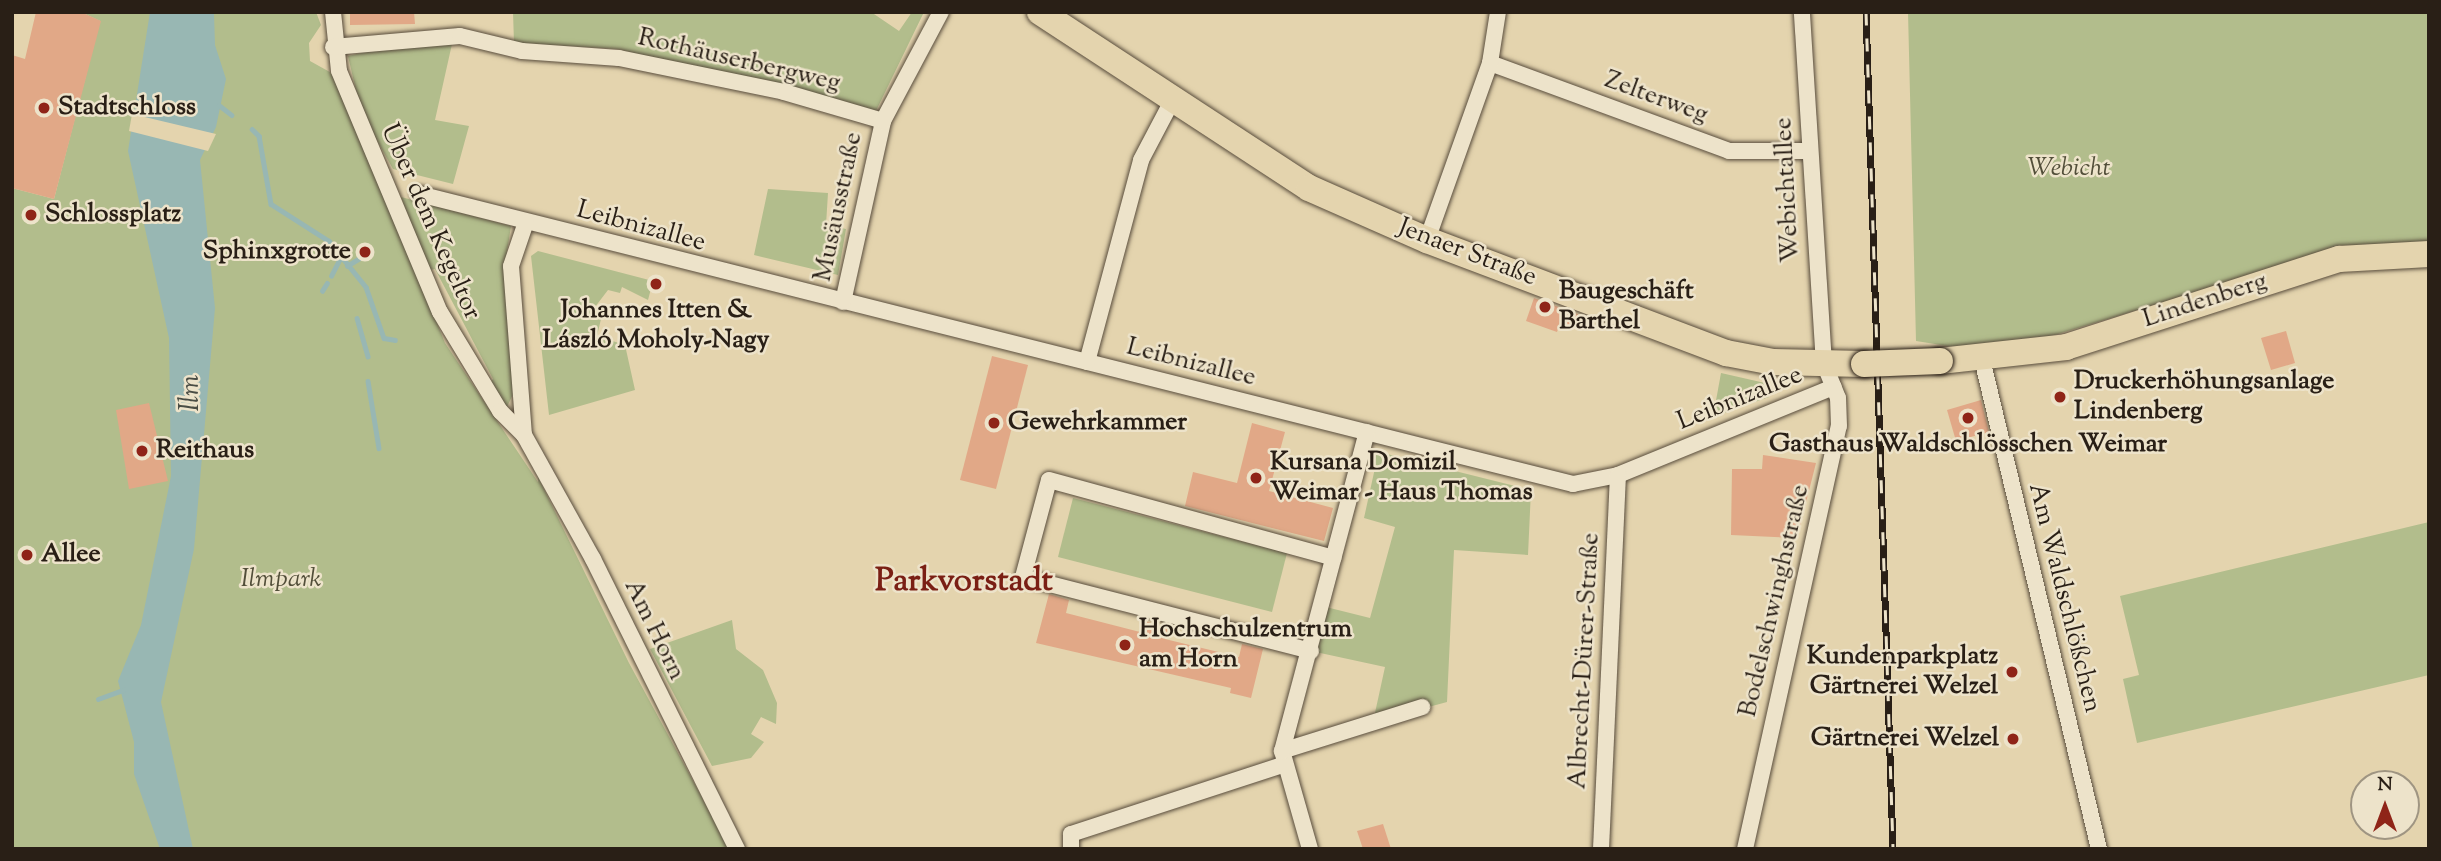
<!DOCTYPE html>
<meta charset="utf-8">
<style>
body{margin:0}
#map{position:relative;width:2441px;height:861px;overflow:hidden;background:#e4d4ae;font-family:"Sorts Mill Goudy",serif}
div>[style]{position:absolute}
.green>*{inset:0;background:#b2bd8c}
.water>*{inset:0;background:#98b7b3}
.pier>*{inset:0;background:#e4d4ae}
.stream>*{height:4.5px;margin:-2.25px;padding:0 2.25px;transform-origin:2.25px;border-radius:2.25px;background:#98b7b3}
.building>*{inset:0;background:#e1a887}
.roads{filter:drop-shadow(0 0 2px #584c3c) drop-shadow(0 0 2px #584c3c)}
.minor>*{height:16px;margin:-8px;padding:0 8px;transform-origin:8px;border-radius:8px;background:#ede3ca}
.primary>*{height:26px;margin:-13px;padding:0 13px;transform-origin:13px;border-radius:13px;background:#e4d4ae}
.rail>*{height:7px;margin-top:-3.5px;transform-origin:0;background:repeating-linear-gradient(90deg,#ede3ca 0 13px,#291f16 0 26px);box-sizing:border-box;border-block:2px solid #291f16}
.bridges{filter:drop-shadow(0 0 2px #291f16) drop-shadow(0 0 2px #291f16)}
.primary-bridge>*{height:26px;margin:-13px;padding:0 13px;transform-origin:13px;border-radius:13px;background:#e4d4ae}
.dots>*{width:19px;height:19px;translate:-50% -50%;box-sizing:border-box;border:4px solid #ede3ca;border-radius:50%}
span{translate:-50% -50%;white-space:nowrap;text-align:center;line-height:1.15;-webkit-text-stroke:5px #ede3ca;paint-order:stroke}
.street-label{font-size:26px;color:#291f16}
.poi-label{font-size:26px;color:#291f16;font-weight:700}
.left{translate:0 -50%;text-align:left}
.right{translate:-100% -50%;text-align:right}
.park-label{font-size:26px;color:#524e39;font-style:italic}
.water-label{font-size:28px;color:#4a4d45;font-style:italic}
.district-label{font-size:33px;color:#7a1f14;font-weight:700}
.frame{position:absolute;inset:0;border:14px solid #291f16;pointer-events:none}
.north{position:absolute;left:2350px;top:770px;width:70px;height:70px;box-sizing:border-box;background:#ede3ca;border:2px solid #9f9582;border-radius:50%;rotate:0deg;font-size:19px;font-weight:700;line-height:28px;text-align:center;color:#291f16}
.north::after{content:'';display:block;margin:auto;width:24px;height:32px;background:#8f2418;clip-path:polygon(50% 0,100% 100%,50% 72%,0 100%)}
</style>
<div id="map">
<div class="green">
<div style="clip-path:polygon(81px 12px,316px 12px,321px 25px,309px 43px,310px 61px,337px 76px,445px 343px,538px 482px,538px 477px,629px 663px,730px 849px,12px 849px,12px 188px,54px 199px,100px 21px)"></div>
<div style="clip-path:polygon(513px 12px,871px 12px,899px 31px,912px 12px,924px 12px,874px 115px,618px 49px,514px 43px)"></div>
<div style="clip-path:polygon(1908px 12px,2429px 12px,2429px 245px,2370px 244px,2333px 251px,2038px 340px,1954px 347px,1916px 341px)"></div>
<div style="clip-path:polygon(452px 44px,435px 120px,469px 126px,453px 184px,393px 169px,361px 112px,348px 56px,392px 46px)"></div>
<div style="clip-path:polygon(768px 189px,828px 193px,826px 225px,846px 229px,838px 275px,754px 255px)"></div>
<div style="clip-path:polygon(401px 197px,511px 226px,504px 271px,515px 390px,506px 409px,489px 384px,493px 379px,435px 269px,429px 270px)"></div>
<div style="clip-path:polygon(538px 251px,653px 281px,648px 300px,622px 287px,620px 293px,608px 290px,595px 307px,601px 319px,597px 336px,625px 345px,635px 390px,549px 415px,531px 256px)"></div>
<div style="clip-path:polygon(1721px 373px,1765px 383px,1771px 387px,1769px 397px,1713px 417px)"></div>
<div style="clip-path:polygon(1363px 448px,1531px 490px,1528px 555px,1454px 550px,1447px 702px,1373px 722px,1385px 667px,1311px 651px,1322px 606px,1370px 618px,1395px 527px,1364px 518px,1375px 468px,1360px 461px)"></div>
<div style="clip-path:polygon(1073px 498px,1287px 553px,1272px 612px,1058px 557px)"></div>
<div style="clip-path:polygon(2429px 522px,2429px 675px,2137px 743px,2123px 679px,2139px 675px,2120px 596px)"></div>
<div style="clip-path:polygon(732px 620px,736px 649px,763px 670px,777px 703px,776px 724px,761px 717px,751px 734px,764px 742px,751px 758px,712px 766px,650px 649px)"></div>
</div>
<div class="water">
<div style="clip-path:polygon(150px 12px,214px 14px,215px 45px,226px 79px,216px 127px,200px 160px,215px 308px,194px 549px,161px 702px,193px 849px,160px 849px,134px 774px,134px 742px,118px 681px,141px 625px,171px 476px,169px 338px,128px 151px)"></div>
</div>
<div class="pier">
<div style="clip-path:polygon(132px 114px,216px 134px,208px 151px,129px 131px)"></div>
</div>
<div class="stream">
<div style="left:219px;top:105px;width:16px;rotate:38deg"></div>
<div style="left:252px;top:129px;width:10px;rotate:45deg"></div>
<div style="left:259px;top:136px;width:69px;rotate:80deg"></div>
<div style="left:271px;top:204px;width:69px;rotate:32.5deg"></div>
<div style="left:329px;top:241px;width:59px;rotate:51.2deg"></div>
<div style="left:366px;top:287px;width:54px;rotate:70.6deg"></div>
<div style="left:384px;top:338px;width:11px;rotate:10deg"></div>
<div style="left:347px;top:266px;width:22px;rotate:-32deg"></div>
<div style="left:331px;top:276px;width:20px;rotate:-63deg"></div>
<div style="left:322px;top:291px;width:9px;rotate:-58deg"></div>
<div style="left:357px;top:318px;width:40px;rotate:74deg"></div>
<div style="left:368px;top:381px;width:68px;rotate:80.7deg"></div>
<div style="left:98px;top:699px;width:27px;rotate:-20deg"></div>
</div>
<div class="building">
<div style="clip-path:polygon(36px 12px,81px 12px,101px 21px,54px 199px,12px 188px,12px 55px,25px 59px)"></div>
<div style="clip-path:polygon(350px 12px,414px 12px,415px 24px,350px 25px)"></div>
<div style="clip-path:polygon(1534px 298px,1583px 316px,1578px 329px,1560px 323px,1557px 332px,1526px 321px)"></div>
<div style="clip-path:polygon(2286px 331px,2295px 363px,2271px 370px,2261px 338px)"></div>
<div style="clip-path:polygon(992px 356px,1028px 365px,996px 489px,960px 480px)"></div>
<div style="clip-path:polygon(1981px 400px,1989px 432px,1956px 441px,1947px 410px)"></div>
<div style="clip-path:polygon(149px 403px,168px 481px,129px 489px,116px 410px)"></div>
<div style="clip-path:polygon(1252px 423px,1285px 432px,1269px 491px,1333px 508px,1324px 541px,1185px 506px,1193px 472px,1237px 483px)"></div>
<div style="clip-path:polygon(1763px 455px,1816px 463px,1797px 538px,1731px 535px,1732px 469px,1762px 469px)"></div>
<div style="clip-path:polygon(1049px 594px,1069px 600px,1066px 613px,1140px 632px,1143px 621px,1168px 627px,1165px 639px,1239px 657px,1242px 644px,1263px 649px,1251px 698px,1230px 693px,1231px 688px,1036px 643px)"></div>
<div style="clip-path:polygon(1383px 824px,1391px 849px,1363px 849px,1357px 831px)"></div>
</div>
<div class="roads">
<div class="minor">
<div style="left:333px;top:12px;width:59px;rotate:84.2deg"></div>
<div style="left:339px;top:71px;width:261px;rotate:67.3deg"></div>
<div style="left:440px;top:312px;width:116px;rotate:58.8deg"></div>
<div style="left:500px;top:411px;width:34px;rotate:45deg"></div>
<div style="left:524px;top:435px;width:142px;rotate:60.9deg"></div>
<div style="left:593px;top:559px;width:324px;rotate:63.6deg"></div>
<div style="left:333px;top:47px;width:127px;rotate:-5deg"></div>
<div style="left:460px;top:36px;width:64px;rotate:13.6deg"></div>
<div style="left:522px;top:51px;width:97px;rotate:4.1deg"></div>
<div style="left:619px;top:58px;width:168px;rotate:11.6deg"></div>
<div style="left:784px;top:92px;width:103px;rotate:16.3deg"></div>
<div style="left:1490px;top:63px;width:255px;rotate:20.2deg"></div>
<div style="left:1729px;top:151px;width:81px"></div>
<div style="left:419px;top:194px;width:1190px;rotate:14.11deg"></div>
<div style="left:1573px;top:484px;width:46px;rotate:-11.3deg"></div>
<div style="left:1618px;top:475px;width:233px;rotate:-22.2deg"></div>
<div style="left:1427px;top:240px;width:188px;rotate:-70.4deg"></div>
<div style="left:1490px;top:63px;width:52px;rotate:-81.1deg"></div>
<div style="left:843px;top:302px;width:185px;rotate:-77.5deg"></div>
<div style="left:883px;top:121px;width:123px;rotate:-62deg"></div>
<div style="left:1982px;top:359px;width:504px;rotate:76.57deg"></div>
<div style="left:1087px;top:362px;width:209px;rotate:-75deg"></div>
<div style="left:1141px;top:160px;width:69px;rotate:-62.3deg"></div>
<div style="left:524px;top:435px;width:169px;rotate:-94.4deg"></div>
<div style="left:511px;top:266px;width:46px;rotate:-71.2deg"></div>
<div style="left:1311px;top:651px;width:297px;rotate:-165.6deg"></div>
<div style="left:1023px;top:577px;width:100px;rotate:-75deg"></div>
<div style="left:1049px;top:480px;width:295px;rotate:15.3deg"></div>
<div style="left:1282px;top:751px;width:147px;rotate:-17.4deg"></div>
<div style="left:1071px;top:849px;width:15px;rotate:-90deg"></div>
<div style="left:1071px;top:834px;width:222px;rotate:-18.1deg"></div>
<div style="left:1310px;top:849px;width:102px;rotate:-105.9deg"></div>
<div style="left:1282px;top:751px;width:330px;rotate:-75.1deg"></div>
<div style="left:1601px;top:849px;width:374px;rotate:-87.4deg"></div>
<div style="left:1745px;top:849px;width:433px;rotate:-77.5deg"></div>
<div style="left:1839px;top:426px;width:28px;rotate:-92deg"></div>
<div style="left:1838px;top:398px;width:37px;rotate:-112deg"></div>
<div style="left:1824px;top:364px;width:353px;rotate:-93.6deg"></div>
</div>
<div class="primary">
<div style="left:1040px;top:12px;width:321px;rotate:33.2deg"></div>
<div style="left:1309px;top:188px;width:129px;rotate:23.8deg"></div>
<div style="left:1427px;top:240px;width:320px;rotate:20.7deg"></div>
<div style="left:1726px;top:353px;width:48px;rotate:10.8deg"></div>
<div style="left:1773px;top:362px;width:91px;rotate:1.3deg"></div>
<div style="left:1940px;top:361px;width:127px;rotate:-6.3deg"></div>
<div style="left:2066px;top:347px;width:287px;rotate:-17.9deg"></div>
<div style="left:2339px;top:259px;width:90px;rotate:-3.2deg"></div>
</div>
</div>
<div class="rail">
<div style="left:1866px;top:12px;width:837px;rotate:88.15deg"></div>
</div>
<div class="bridges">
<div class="primary-bridge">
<div style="left:1864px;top:364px;width:76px;rotate:-2.3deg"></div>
</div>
</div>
<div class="dots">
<div style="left:44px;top:108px;background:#8f2418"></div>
<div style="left:31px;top:215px;background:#8f2418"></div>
<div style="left:365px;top:252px;background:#8f2418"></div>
<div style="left:656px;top:284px;background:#8f2418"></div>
<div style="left:1545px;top:307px;background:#8f2418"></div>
<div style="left:2060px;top:397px;background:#8f2418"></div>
<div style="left:1968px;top:418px;background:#8f2418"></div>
<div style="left:994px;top:423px;background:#8f2418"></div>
<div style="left:142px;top:451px;background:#8f2418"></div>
<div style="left:1256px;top:478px;background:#8f2418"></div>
<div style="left:27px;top:555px;background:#8f2418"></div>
<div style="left:1125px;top:645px;background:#8f2418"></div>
<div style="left:2012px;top:672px;background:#8f2418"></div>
<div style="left:2013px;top:739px;background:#8f2418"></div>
</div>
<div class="street-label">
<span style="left:739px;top:61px;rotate:13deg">Rothäuserbergweg</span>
<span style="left:1656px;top:98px;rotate:20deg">Zelterweg</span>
<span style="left:1788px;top:190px;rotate:-93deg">Webichtallee</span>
<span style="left:839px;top:207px;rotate:-78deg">Musäusstraße</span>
<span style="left:430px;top:222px;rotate:66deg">Über dem Kegeltor</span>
<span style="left:641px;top:227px;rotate:15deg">Leibnizallee</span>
<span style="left:1467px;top:253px;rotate:21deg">Jenaer Straße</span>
<span style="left:2205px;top:301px;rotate:-18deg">Lindenberg</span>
<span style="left:1191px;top:363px;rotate:14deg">Leibnizallee</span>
<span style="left:1740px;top:399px;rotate:-22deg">Leibnizallee</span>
<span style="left:2064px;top:598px;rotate:76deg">Am Waldschlößchen</span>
<span style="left:1775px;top:601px;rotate:-77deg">Bodelschwinghstraße</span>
<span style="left:654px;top:630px;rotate:64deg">Am Horn</span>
<span style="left:1585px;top:661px;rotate:-87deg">Albrecht-Dürer-Straße</span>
</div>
<div class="poi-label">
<span class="left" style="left:58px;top:108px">Stadtschloss</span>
<span class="left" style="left:45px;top:215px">Schlossplatz</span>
<span class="right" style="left:351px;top:252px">Sphinxgrotte</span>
<span class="left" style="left:1559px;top:307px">Baugeschäft<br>Barthel</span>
<span style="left:656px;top:326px">Johannes Itten &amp;<br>László Moholy-Nagy</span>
<span class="left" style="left:2074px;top:397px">Druckerhöhungsanlage<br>Lindenberg</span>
<span class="left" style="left:1008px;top:423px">Gewehrkammer</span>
<span style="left:1968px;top:445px">Gasthaus Waldschlösschen Weimar</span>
<span class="left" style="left:156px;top:451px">Reithaus</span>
<span class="left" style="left:1270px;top:478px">Kursana Domizil<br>Weimar - Haus Thomas</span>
<span class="left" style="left:41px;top:555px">Allee</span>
<span class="left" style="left:1139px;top:645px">Hochschulzentrum<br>am Horn</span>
<span class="right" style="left:1998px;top:672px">Kundenparkplatz<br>Gärtnerei Welzel</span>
<span class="right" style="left:1999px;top:739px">Gärtnerei Welzel</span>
</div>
<div class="park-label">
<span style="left:2069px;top:169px">Webicht</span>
<span style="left:281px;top:580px">Ilmpark</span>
</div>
<div class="water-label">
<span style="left:191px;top:393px;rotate:-90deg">Ilm</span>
</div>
<div class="district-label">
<span style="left:964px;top:583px">Parkvorstadt</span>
</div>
<div class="frame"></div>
<div class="north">N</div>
</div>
